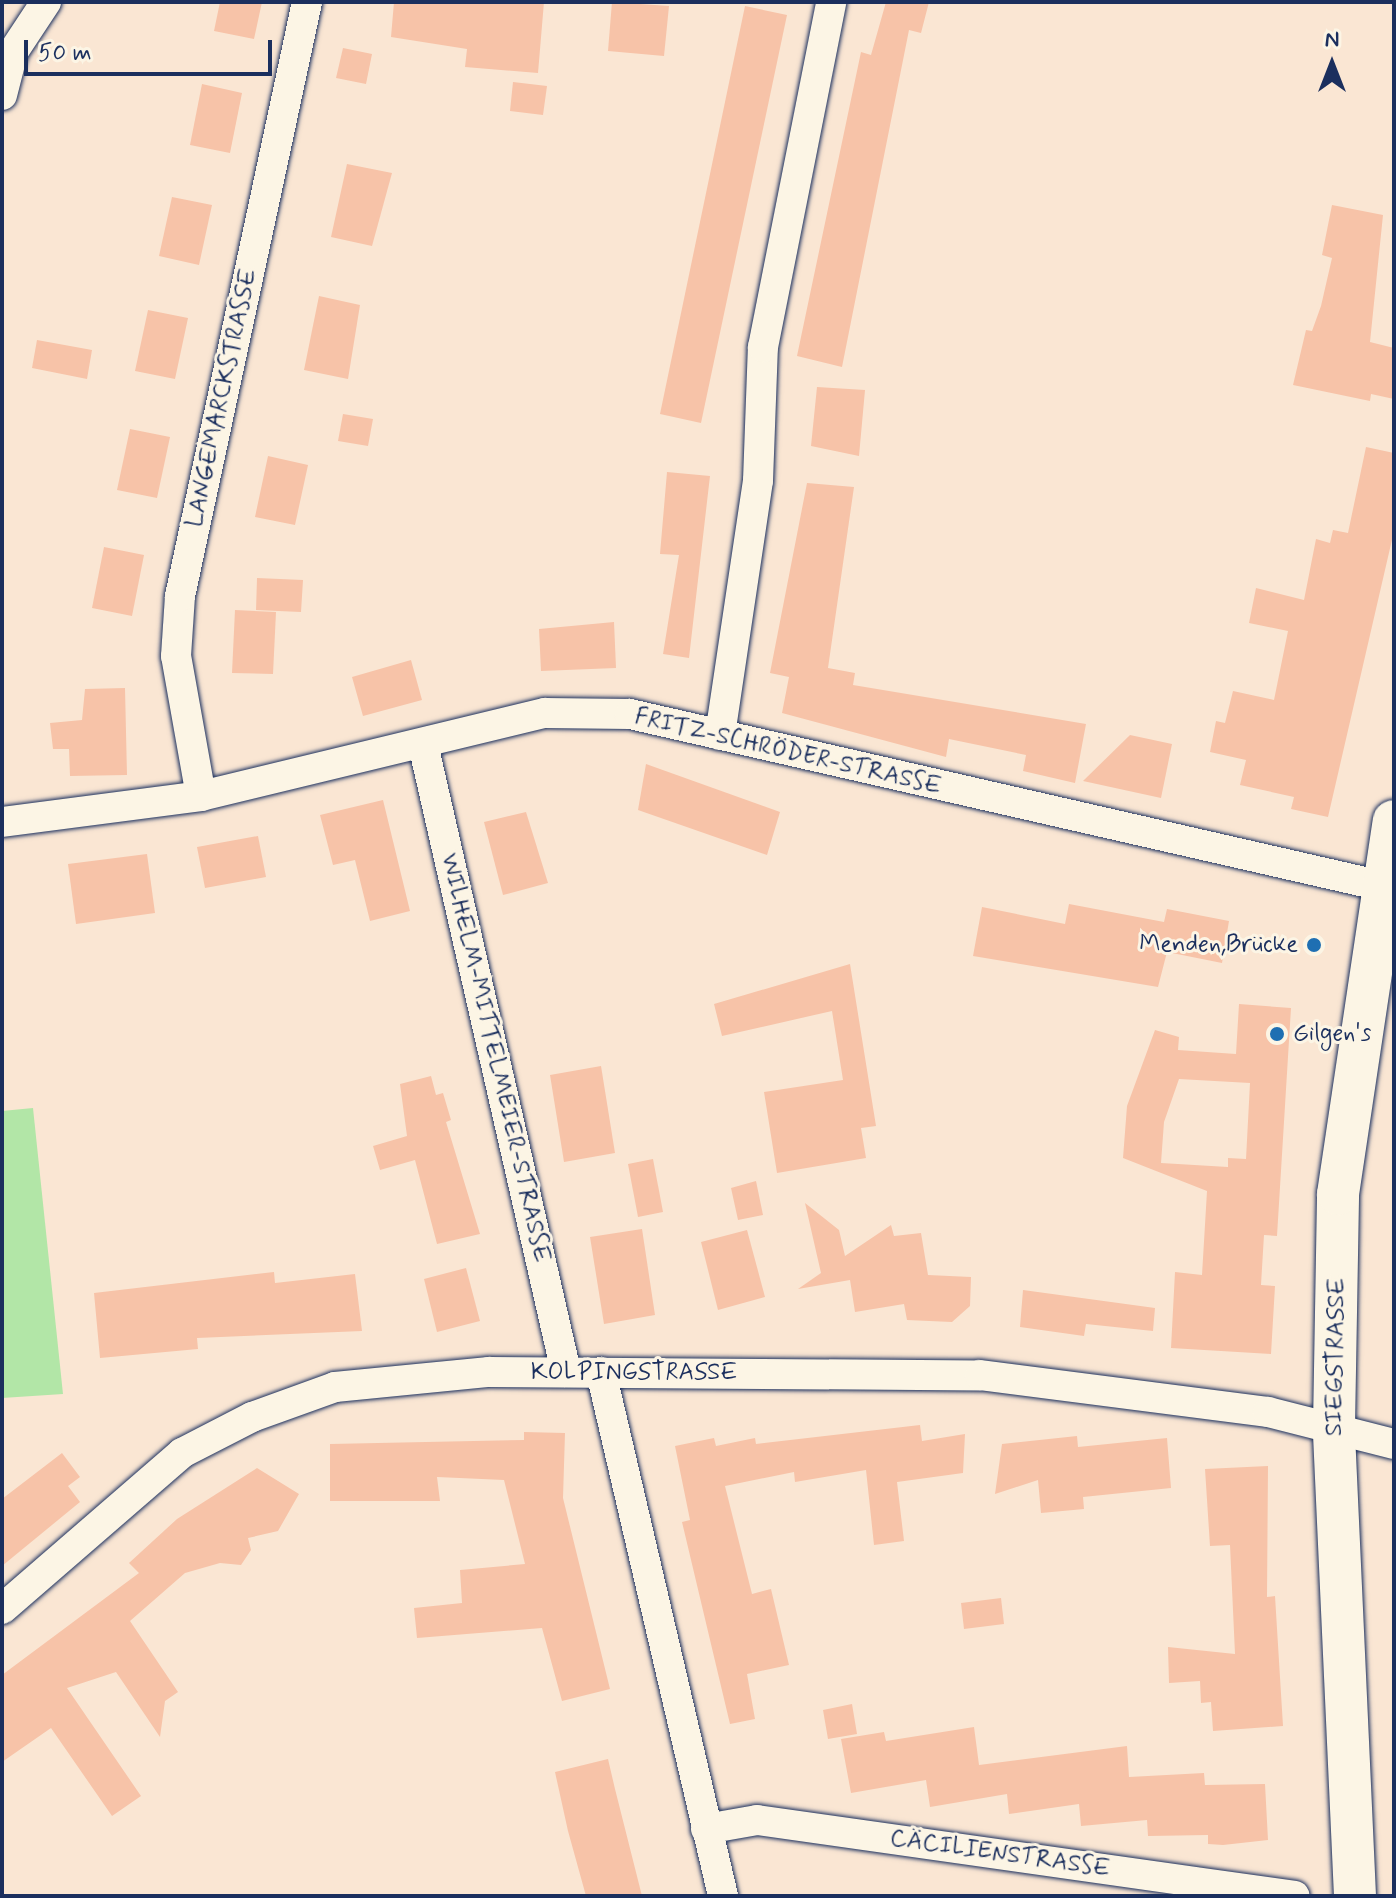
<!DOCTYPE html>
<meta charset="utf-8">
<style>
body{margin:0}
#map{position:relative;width:1396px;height:1898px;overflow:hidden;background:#fae6d3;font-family:Mynerve,sans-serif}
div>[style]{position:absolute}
.green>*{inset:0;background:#b2e6a7}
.building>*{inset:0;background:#f7c3a8}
.roads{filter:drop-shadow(0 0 2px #1b2f5e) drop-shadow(0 0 2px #1b2f5e)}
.street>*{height:30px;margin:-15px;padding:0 15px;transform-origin:15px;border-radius:15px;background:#fcf5e5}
.secondary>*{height:42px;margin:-21px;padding:0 21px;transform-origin:21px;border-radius:21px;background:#fcf5e5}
.dots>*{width:22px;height:22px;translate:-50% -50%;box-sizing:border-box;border:4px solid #fcf5e5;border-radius:50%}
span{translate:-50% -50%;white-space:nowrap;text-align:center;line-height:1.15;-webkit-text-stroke:6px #fcf5e5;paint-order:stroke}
.street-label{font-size:24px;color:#1b2f5e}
.poi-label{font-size:24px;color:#1b2f5e}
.right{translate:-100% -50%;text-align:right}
.left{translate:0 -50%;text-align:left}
.frame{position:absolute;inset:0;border:4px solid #1b2f5e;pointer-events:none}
.north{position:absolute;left:1292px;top:24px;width:80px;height:80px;-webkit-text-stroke:6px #fcf5e5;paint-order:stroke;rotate:0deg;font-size:22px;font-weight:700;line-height:32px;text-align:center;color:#1b2f5e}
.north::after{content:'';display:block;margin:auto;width:28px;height:36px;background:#1b2f5e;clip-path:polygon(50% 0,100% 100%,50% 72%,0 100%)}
.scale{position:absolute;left:24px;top:40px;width:248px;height:36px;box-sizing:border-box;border:4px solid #1b2f5e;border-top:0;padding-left:10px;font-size:24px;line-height:28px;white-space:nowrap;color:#1b2f5e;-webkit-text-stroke:6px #fcf5e5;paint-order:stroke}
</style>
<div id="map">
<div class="green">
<div style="clip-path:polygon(33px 1108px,63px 1394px,2px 1398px,2px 1111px)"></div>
</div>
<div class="building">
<div style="clip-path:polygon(220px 2px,262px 2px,254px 39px,214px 31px)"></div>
<div style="clip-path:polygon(394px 2px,544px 2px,538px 73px,465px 67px,467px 49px,391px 37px)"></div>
<div style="clip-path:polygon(612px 2px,669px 6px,664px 56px,608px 51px)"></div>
<div style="clip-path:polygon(886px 2px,929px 2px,921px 33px,909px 30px,842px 367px,797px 356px,861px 52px,871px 55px)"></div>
<div style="clip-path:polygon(745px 6px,787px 15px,701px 423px,660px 414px)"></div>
<div style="clip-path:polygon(343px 48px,372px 54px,366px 84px,336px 78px)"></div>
<div style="clip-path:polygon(513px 82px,547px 86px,543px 115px,510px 111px)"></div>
<div style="clip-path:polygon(202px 84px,242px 93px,230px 153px,190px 145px)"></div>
<div style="clip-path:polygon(347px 164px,392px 173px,372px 246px,331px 237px)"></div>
<div style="clip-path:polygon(172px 197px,212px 205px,199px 265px,159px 256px)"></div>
<div style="clip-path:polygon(1332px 205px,1383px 215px,1370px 342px,1394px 348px,1394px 399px,1371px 394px,1370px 401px,1293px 385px,1306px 330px,1312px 331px,1321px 306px,1332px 258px,1322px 255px)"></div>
<div style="clip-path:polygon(319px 296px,360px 305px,348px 379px,304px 370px)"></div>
<div style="clip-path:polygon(148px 310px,188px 318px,175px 379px,135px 371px)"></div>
<div style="clip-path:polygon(37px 340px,92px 350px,87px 379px,32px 368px)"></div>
<div style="clip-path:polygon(817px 387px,865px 390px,859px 456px,811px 446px)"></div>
<div style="clip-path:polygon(343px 414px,373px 419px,368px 446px,338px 441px)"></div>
<div style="clip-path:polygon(130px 429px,170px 437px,157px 498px,117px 490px)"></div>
<div style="clip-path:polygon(1366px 447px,1394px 453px,1394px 531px,1328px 817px,1291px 809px,1294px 797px,1240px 785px,1246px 760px,1210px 752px,1216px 721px,1225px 723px,1233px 691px,1274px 700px,1288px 631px,1249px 623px,1256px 588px,1304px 600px,1316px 539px,1330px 543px,1333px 530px,1348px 533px)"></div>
<div style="clip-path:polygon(268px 456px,308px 465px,295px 525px,255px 517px)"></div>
<div style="clip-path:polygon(667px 472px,710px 476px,689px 658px,663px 654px,679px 555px,660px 554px)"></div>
<div style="clip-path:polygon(807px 483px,854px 487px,828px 668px,855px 673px,853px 685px,1086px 724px,1075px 783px,1023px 771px,1026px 755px,949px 739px,946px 757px,782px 713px,789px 677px,770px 673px)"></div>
<div style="clip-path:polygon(104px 547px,144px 555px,132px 616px,92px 608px)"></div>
<div style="clip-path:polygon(257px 578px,303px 580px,301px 612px,256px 610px)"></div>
<div style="clip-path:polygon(235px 610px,276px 612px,273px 674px,232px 673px)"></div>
<div style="clip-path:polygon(614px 622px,616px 668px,541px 671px,539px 629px)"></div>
<div style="clip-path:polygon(411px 660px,422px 700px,363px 716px,352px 677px)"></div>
<div style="clip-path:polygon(125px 688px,127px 775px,70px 776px,69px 749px,53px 749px,50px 723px,82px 720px,85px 689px)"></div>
<div style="clip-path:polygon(1130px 735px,1172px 744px,1161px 798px,1083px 781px)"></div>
<div style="clip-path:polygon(646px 764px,780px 812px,767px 855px,638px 810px)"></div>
<div style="clip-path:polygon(383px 800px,410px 911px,370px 921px,355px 860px,333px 865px,320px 815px)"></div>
<div style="clip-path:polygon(526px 812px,548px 883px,503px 895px,484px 822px)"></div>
<div style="clip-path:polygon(258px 836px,266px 877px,205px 888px,197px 847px)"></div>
<div style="clip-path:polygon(147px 854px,155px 913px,76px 924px,68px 864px)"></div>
<div style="clip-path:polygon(1069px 904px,1164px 922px,1167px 909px,1229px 921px,1222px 963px,1167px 952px,1158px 987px,973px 956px,982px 907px,1065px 924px)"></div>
<div style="clip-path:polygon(850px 964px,876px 1126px,861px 1128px,866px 1158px,777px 1173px,764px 1092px,843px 1080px,832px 1011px,722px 1036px,714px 1004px)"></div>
<div style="clip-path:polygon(evenodd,1239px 1004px,1291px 1008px,1277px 1236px,1264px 1235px,1261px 1285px,1275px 1286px,1271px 1354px,1171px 1348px,1175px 1272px,1202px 1275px,1207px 1191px,1123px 1158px,1127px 1106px,1155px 1030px,1179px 1037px,1178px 1050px,1236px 1054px,1239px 1004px,1179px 1079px,1250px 1083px,1246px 1159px,1228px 1158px,1228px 1167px,1161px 1163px,1164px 1122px,1179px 1079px)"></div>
<div style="clip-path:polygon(601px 1066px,615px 1153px,564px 1162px,550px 1075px)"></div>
<div style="clip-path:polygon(431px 1076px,436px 1095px,443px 1093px,451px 1120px,446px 1122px,480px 1234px,437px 1244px,415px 1160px,380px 1170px,373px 1146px,407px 1136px,400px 1084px)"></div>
<div style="clip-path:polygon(653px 1159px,663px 1212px,638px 1217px,628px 1164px)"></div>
<div style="clip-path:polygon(756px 1181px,763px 1215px,738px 1220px,731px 1188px)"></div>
<div style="clip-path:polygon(805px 1203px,839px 1230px,845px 1256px,891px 1225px,894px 1236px,921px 1233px,928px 1275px,971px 1277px,970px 1306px,952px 1322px,907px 1320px,904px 1304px,855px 1312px,850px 1280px,798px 1289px,821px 1273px)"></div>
<div style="clip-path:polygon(642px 1229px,655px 1315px,604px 1324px,590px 1237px)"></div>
<div style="clip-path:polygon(747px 1230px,765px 1297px,718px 1310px,701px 1242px)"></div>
<div style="clip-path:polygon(466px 1268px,480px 1321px,437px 1332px,424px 1279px)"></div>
<div style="clip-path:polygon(274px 1272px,275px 1283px,355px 1274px,362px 1331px,197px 1338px,198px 1349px,100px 1358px,94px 1293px)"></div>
<div style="clip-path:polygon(1023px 1290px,1155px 1308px,1153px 1331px,1086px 1324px,1084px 1336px,1020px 1327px)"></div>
<div style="clip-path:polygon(920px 1425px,922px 1441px,965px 1434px,963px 1473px,897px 1482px,904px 1541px,874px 1545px,866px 1470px,795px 1482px,794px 1472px,725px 1486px,752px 1594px,771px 1589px,789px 1665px,747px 1674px,755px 1719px,730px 1724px,682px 1522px,690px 1520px,675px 1446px,714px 1438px,716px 1446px,755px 1438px,756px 1444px)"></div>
<div style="clip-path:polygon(524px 1432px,565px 1433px,563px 1498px,610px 1689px,562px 1701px,542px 1628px,417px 1638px,414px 1608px,462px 1603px,460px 1570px,525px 1564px,504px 1480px,437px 1477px,440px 1501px,330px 1501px,330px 1444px,524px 1440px)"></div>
<div style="clip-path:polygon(1077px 1436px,1078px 1447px,1167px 1438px,1171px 1488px,1083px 1497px,1084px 1509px,1041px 1513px,1038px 1480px,995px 1494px,1002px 1444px)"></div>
<div style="clip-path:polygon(62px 1453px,80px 1477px,68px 1486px,80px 1502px,2px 1566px,2px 1499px)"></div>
<div style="clip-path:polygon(1268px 1466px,1267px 1597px,1275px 1596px,1283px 1726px,1213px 1731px,1211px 1702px,1201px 1703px,1200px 1681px,1169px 1683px,1168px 1647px,1235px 1654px,1230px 1545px,1210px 1546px,1205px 1469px)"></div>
<div style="clip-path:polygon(257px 1468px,299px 1494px,278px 1531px,248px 1538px,251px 1550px,241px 1565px,220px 1563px,185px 1573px,130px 1621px,178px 1692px,165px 1701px,160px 1737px,116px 1672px,67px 1688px,141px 1796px,112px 1816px,51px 1728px,2px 1762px,2px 1675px,139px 1573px,129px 1563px,177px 1519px)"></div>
<div style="clip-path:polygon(1001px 1598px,1004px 1624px,964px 1629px,961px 1603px)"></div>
<div style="clip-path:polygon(852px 1704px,857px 1734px,828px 1739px,823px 1710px)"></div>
<div style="clip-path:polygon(974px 1727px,979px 1765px,1127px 1746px,1129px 1777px,1204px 1773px,1205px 1785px,1265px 1784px,1268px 1840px,1223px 1845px,1208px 1844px,1208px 1835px,1148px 1836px,1147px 1820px,1081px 1826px,1079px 1804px,1009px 1814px,1007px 1794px,930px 1807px,926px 1780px,851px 1793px,841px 1739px,884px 1732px,886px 1741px)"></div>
<div style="clip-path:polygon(608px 1759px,615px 1789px,642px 1896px,586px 1896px,568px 1831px,555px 1772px)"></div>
</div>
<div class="roads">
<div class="street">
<div style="left:2px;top:95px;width:44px;rotate:-75.7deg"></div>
<div style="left:13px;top:52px;width:60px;rotate:-56.6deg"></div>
<div style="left:720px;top:735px;width:257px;rotate:-81.5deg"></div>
<div style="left:758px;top:481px;width:134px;rotate:-87.9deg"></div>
<div style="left:763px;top:347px;width:352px;rotate:-78.8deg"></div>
<div style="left:423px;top:744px;width:644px;rotate:77.17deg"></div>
<div style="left:201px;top:796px;width:142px;rotate:-100.1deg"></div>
<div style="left:176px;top:656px;width:60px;rotate:-86.2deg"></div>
<div style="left:180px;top:596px;width:607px;rotate:-77.93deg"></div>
<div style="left:2px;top:822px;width:201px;rotate:-7.4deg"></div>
<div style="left:201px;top:796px;width:354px;rotate:-13.6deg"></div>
<div style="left:545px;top:713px;width:85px;rotate:0.7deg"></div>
<div style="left:630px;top:714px;width:771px;rotate:12.88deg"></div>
<div style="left:601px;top:1372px;width:538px;rotate:76.89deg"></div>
<div style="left:2px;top:1609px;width:238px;rotate:-40.9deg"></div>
<div style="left:182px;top:1453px;width:79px;rotate:-27.2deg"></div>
<div style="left:252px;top:1417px;width:88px;rotate:-19.9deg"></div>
<div style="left:335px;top:1387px;width:155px;rotate:-5.6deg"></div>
<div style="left:489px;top:1372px;width:491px;rotate:0.4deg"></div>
<div style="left:980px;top:1375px;width:290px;rotate:7.3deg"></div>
<div style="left:1268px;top:1412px;width:130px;rotate:14.3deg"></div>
<div style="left:706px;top:1829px;width:52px;rotate:-10deg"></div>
<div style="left:757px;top:1820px;width:543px;rotate:8.04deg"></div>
</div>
<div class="secondary">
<div style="left:1355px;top:1896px;width:469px;rotate:-92.6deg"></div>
<div style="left:1334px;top:1427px;width:233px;rotate:-89deg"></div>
<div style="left:1338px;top:1194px;width:377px;rotate:-81.5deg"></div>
</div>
</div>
<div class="dots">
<div style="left:1314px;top:945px;background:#1f6fb2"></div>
<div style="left:1277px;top:1034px;background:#1f6fb2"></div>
</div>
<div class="street-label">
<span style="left:222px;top:398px;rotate:-78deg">LANGEMARCKSTRASSE</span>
<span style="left:788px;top:752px;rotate:13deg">FRITZ-SCHRÖDER-STRASSE</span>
<span style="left:495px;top:1058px;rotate:77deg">WILHELM-MITTELMEIER-STRASSE</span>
<span style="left:1336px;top:1357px;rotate:-89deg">SIEGSTRASSE</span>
<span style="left:634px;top:1373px">KOLPINGSTRASSE</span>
<span style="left:1000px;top:1854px;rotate:8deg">CÄCILIENSTRASSE</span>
</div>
<div class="poi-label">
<span class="right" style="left:1298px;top:945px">Menden,Brücke</span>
<span class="left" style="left:1293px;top:1034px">Gilgen's</span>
</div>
<div class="frame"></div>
<div class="north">N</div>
<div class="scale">50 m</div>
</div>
